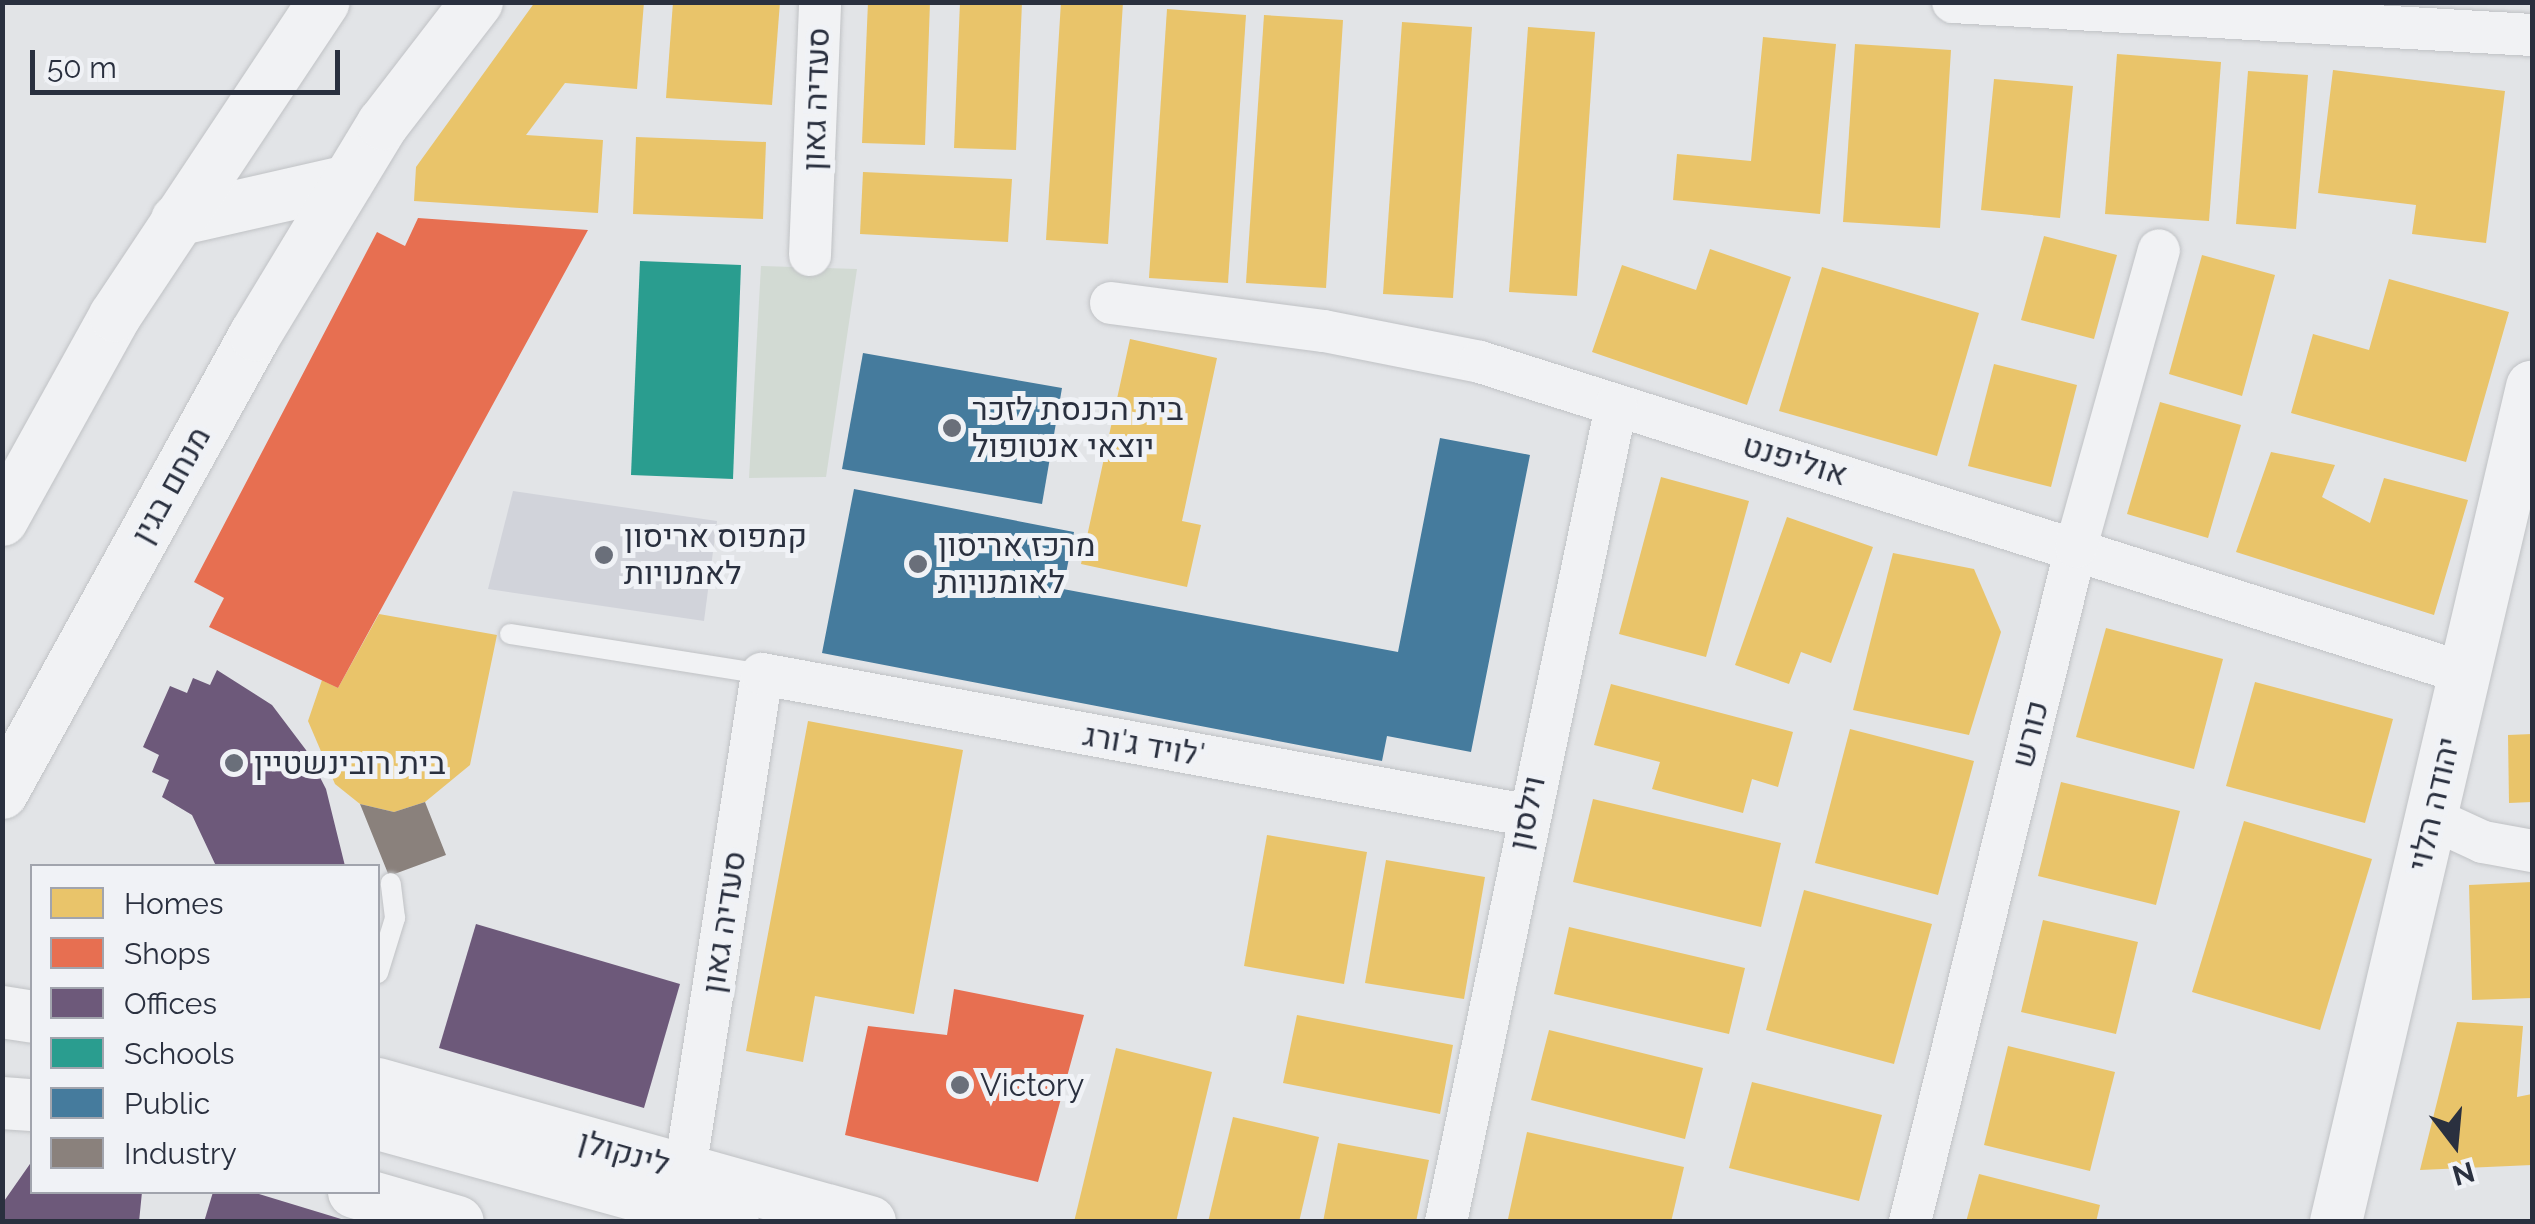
<!DOCTYPE html>
<meta charset="utf-8">
<style>
body{margin:0}
#map{position:relative;width:2535px;height:1224px;overflow:hidden;background:#e2e4e7;font-family:Raleway,Heebo,sans-serif}
div>[style]{position:absolute}
.built>*{inset:0;background:#d1d3da}
.green>*{inset:0;background:#d2dad3}
.homes>*{inset:0;background:#e9c46a}
.shops>*{inset:0;background:#e76f51}
.offices>*{inset:0;background:#6d597a}
.schools>*{inset:0;background:#2a9d8f}
.public>*{inset:0;background:#457b9d}
.industry>*{inset:0;background:#8a817c}
.roads{filter:drop-shadow(0 0 2px #c0c2c5) drop-shadow(0 0 2px #c0c2c5)}
.service>*{height:20px;margin:-10px;padding:0 10px;transform-origin:10px;border-radius:10px;background:#f1f2f4}
.minor>*{height:42px;margin:-21px;padding:0 21px;transform-origin:21px;border-radius:21px;background:#f1f2f4}
.tertiary>*{height:52px;margin:-26px;padding:0 26px;transform-origin:26px;border-radius:26px;background:#f1f2f4}
.dots>*{width:28px;height:28px;translate:-50% -50%;box-sizing:border-box;border:5px solid #f0f2f6;border-radius:50%}
span{translate:-50% -50%;white-space:nowrap;text-align:center;line-height:1.15;-webkit-text-stroke:10px #f0f2f6;paint-order:stroke}
.street-label{font-size:32px;color:#2a303f}
.poi-label{font-size:32px;color:#2a303f}
.left{translate:0 -50%;text-align:left}
.frame{position:absolute;inset:0;border:5px solid #2a303f;pointer-events:none}
.legend{position:absolute;left:30px;top:864px;width:350px;height:330px;box-sizing:border-box;background:#f0f2f6;border:2px solid #a1a4ad;margin:0;padding:12px 18px;list-style:none;font-size:30px;color:#2a303f}
.legend li{display:flex;align-items:center;gap:20px;height:50px}
.legend b{width:50px;border:2px solid #a1a4ad}
.north{position:absolute;left:2405px;top:1094px;width:100px;height:100px;-webkit-text-stroke:8px #f0f2f6;paint-order:stroke;rotate:164deg;font-size:28px;font-weight:700;line-height:40px;text-align:center;color:#2a303f}
.north::after{content:'';display:block;margin:auto;width:35px;height:45px;background:#2a303f;clip-path:polygon(50% 0,100% 100%,50% 72%,0 100%)}
.scale{position:absolute;left:30px;top:50px;width:310px;height:45px;box-sizing:border-box;border:5px solid #2a303f;border-top:0;padding-left:12px;font-size:30px;line-height:35px;white-space:nowrap;color:#2a303f;-webkit-text-stroke:8px #f0f2f6;paint-order:stroke}
</style>
<div id="map">
<div class="built">
<div style="clip-path:polygon(513px 491px,717px 521px,704px 621px,488px 589px)"></div>
</div>
<div class="green">
<div style="clip-path:polygon(761px 266px,857px 269px,826px 477px,749px 478px)"></div>
</div>
<div class="homes">
<div style="clip-path:polygon(535px 2px,644px 2px,637px 89px,565px 83px,526px 135px,603px 140px,598px 213px,414px 201px,416px 167px)"></div>
<div style="clip-path:polygon(673px 2px,780px 2px,772px 105px,666px 98px)"></div>
<div style="clip-path:polygon(868px 2px,930px 2px,925px 145px,862px 143px)"></div>
<div style="clip-path:polygon(960px 2px,1022px 2px,1016px 150px,954px 148px)"></div>
<div style="clip-path:polygon(1061px 2px,1123px 2px,1108px 244px,1046px 240px)"></div>
<div style="clip-path:polygon(1167px 9px,1246px 15px,1228px 283px,1149px 278px)"></div>
<div style="clip-path:polygon(1264px 15px,1343px 20px,1326px 288px,1246px 283px)"></div>
<div style="clip-path:polygon(1402px 22px,1472px 27px,1453px 298px,1383px 294px)"></div>
<div style="clip-path:polygon(1528px 27px,1595px 32px,1577px 296px,1509px 292px)"></div>
<div style="clip-path:polygon(1763px 37px,1836px 44px,1820px 214px,1673px 200px,1677px 154px,1751px 161px)"></div>
<div style="clip-path:polygon(1855px 44px,1951px 50px,1940px 228px,1843px 222px)"></div>
<div style="clip-path:polygon(2117px 54px,2221px 62px,2209px 221px,2105px 214px)"></div>
<div style="clip-path:polygon(2333px 70px,2505px 91px,2486px 243px,2412px 234px,2416px 205px,2318px 193px)"></div>
<div style="clip-path:polygon(2248px 71px,2308px 75px,2296px 229px,2236px 224px)"></div>
<div style="clip-path:polygon(1994px 79px,2073px 86px,2060px 218px,1981px 210px)"></div>
<div style="clip-path:polygon(636px 137px,766px 142px,763px 219px,633px 214px)"></div>
<div style="clip-path:polygon(863px 172px,1012px 179px,1008px 242px,860px 234px)"></div>
<div style="clip-path:polygon(2044px 236px,2117px 255px,2094px 339px,2021px 320px)"></div>
<div style="clip-path:polygon(1710px 249px,1791px 277px,1747px 405px,1592px 352px,1622px 265px,1696px 290px)"></div>
<div style="clip-path:polygon(2202px 255px,2275px 275px,2242px 396px,2169px 374px)"></div>
<div style="clip-path:polygon(1822px 267px,1979px 313px,1937px 456px,1779px 411px)"></div>
<div style="clip-path:polygon(2389px 279px,2509px 312px,2466px 462px,2291px 413px,2313px 334px,2369px 350px)"></div>
<div style="clip-path:polygon(1130px 339px,1217px 358px,1182px 521px,1201px 525px,1187px 587px,1081px 564px)"></div>
<div style="clip-path:polygon(1994px 364px,2077px 385px,2051px 487px,1968px 466px)"></div>
<div style="clip-path:polygon(2160px 402px,2241px 425px,2208px 538px,2127px 514px)"></div>
<div style="clip-path:polygon(2271px 452px,2335px 465px,2322px 497px,2370px 523px,2384px 478px,2468px 500px,2434px 615px,2236px 552px)"></div>
<div style="clip-path:polygon(1661px 477px,1749px 501px,1706px 657px,1619px 634px)"></div>
<div style="clip-path:polygon(1787px 517px,1873px 547px,1831px 663px,1801px 652px,1789px 684px,1735px 665px)"></div>
<div style="clip-path:polygon(1893px 553px,1974px 569px,2001px 632px,1969px 735px,1853px 710px)"></div>
<div style="clip-path:polygon(379px 614px,497px 635px,470px 765px,425px 802px,394px 812px,360px 804px,335px 784px,308px 721px,322px 680px,338px 688px)"></div>
<div style="clip-path:polygon(2106px 628px,2223px 659px,2194px 769px,2076px 737px)"></div>
<div style="clip-path:polygon(2255px 682px,2393px 719px,2365px 823px,2226px 786px)"></div>
<div style="clip-path:polygon(1611px 684px,1793px 732px,1778px 787px,1752px 779px,1743px 813px,1652px 789px,1660px 762px,1594px 745px)"></div>
<div style="clip-path:polygon(808px 721px,963px 750px,914px 1014px,815px 996px,803px 1062px,746px 1051px)"></div>
<div style="clip-path:polygon(1850px 729px,1974px 761px,1938px 895px,1815px 863px)"></div>
<div style="clip-path:polygon(2532px 734px,2532px 802px,2509px 803px,2508px 735px)"></div>
<div style="clip-path:polygon(2061px 782px,2180px 811px,2156px 905px,2038px 876px)"></div>
<div style="clip-path:polygon(1593px 799px,1781px 843px,1761px 927px,1573px 882px)"></div>
<div style="clip-path:polygon(2244px 821px,2372px 859px,2320px 1030px,2192px 992px)"></div>
<div style="clip-path:polygon(1267px 835px,1367px 852px,1344px 984px,1244px 966px)"></div>
<div style="clip-path:polygon(1386px 860px,1485px 877px,1464px 999px,1365px 983px)"></div>
<div style="clip-path:polygon(2532px 882px,2532px 998px,2472px 1000px,2469px 885px)"></div>
<div style="clip-path:polygon(1804px 890px,1932px 924px,1894px 1064px,1766px 1030px)"></div>
<div style="clip-path:polygon(2043px 920px,2138px 942px,2116px 1034px,2021px 1012px)"></div>
<div style="clip-path:polygon(1569px 927px,1745px 968px,1729px 1034px,1554px 994px)"></div>
<div style="clip-path:polygon(1297px 1015px,1453px 1045px,1440px 1114px,1283px 1083px)"></div>
<div style="clip-path:polygon(2457px 1022px,2523px 1026px,2517px 1097px,2532px 1094px,2532px 1165px,2420px 1170px)"></div>
<div style="clip-path:polygon(1549px 1030px,1703px 1068px,1685px 1139px,1531px 1100px)"></div>
<div style="clip-path:polygon(2008px 1046px,2115px 1072px,2090px 1171px,1984px 1145px)"></div>
<div style="clip-path:polygon(1116px 1048px,1212px 1072px,1176px 1222px,1074px 1222px)"></div>
<div style="clip-path:polygon(1752px 1082px,1882px 1115px,1859px 1201px,1729px 1168px)"></div>
<div style="clip-path:polygon(1233px 1117px,1319px 1137px,1299px 1222px,1208px 1222px)"></div>
<div style="clip-path:polygon(1527px 1132px,1684px 1167px,1671px 1222px,1508px 1219px)"></div>
<div style="clip-path:polygon(1338px 1143px,1429px 1160px,1416px 1222px,1323px 1222px)"></div>
<div style="clip-path:polygon(1979px 1174px,2100px 1205px,2096px 1222px,1966px 1222px)"></div>
</div>
<div class="shops">
<div style="clip-path:polygon(418px 218px,588px 230px,338px 688px,209px 627px,224px 598px,194px 582px,377px 232px,405px 246px)"></div>
<div style="clip-path:polygon(954px 989px,1084px 1015px,1038px 1182px,845px 1135px,868px 1026px,947px 1035px)"></div>
</div>
<div class="offices">
<div style="clip-path:polygon(217px 670px,272px 705px,306px 750px,326px 789px,345px 866px,216px 866px,192px 815px,162px 797px,169px 780px,152px 772px,159px 755px,143px 747px,170px 686px,187px 693px,193px 678px,210px 685px)"></div>
<div style="clip-path:polygon(476px 924px,680px 984px,644px 1108px,439px 1048px)"></div>
<div style="clip-path:polygon(32px 1161px,32px 1192px,142px 1192px,139px 1222px,4px 1222px,2px 1204px)"></div>
<div style="clip-path:polygon(213px 1192px,252px 1192px,351px 1222px,204px 1222px)"></div>
</div>
<div class="schools">
<div style="clip-path:polygon(640px 261px,741px 265px,733px 479px,631px 475px)"></div>
</div>
<div class="public">
<div style="clip-path:polygon(863px 353px,1062px 388px,1042px 504px,842px 469px)"></div>
<div style="clip-path:polygon(1440px 438px,1530px 455px,1471px 752px,1387px 736px,1382px 761px,822px 653px,854px 489px,1074px 532px,1063px 589px,1398px 652px)"></div>
</div>
<div class="industry">
<div style="clip-path:polygon(425px 802px,446px 855px,389px 876px,360px 804px,394px 812px)"></div>
</div>
<div class="roads">
<div class="service">
<div style="left:510px;top:634px;width:255px;rotate:9deg"></div>
<div style="left:378px;top:973px;width:58px;rotate:-72.8deg"></div>
<div style="left:395px;top:918px;width:35px;rotate:-97deg"></div>
</div>
<div class="minor">
<div style="left:1953px;top:2px;width:580px;rotate:3.26deg"></div>
<div style="left:810px;top:255px;width:253px;rotate:-87.7deg"></div>
<div style="left:1111px;top:303px;width:215px;rotate:7.5deg"></div>
<div style="left:1324px;top:331px;width:159px;rotate:11.2deg"></div>
<div style="left:1480px;top:362px;width:1032px;rotate:17.54deg"></div>
<div style="left:2431px;top:818px;width:57px;rotate:24.8deg"></div>
<div style="left:2483px;top:842px;width:50px;rotate:10.4deg"></div>
<div style="left:685px;top:1170px;width:502px;rotate:-81.18deg"></div>
<div style="left:762px;top:674px;width:777px;rotate:10.46deg"></div>
<div style="left:1446px;top:1222px;width:834px;rotate:-78.23deg"></div>
<div style="left:1910px;top:1222px;width:695px;rotate:-76.18deg"></div>
<div style="left:2076px;top:547px;width:308px;rotate:-74.4deg"></div>
</div>
<div class="tertiary">
<div style="left:177px;top:220px;width:175px;rotate:-12.8deg"></div>
<div style="left:2px;top:520px;width:233px;rotate:-61deg"></div>
<div style="left:115px;top:316px;width:377px;rotate:-56.4deg"></div>
<div style="left:2px;top:793px;width:523px;rotate:-61.08deg"></div>
<div style="left:255px;top:335px;width:247px;rotate:-58.8deg"></div>
<div style="left:383px;top:124px;width:154px;rotate:-52.4deg"></div>
<div style="left:2px;top:1012px;width:30px;rotate:9deg"></div>
<div style="left:378px;top:1084px;width:511px;rotate:15.67deg"></div>
<div style="left:2px;top:1103px;width:30px;rotate:4deg"></div>
<div style="left:378px;top:1124px;width:368px;rotate:15.4deg"></div>
<div style="left:354px;top:1192px;width:108px;rotate:16.1deg"></div>
<div style="left:2336px;top:1222px;width:858px;rotate:-76.79deg"></div>
</div>
</div>
<div class="dots">
<div style="left:952px;top:428px;background:#6a6f7a"></div>
<div style="left:604px;top:555px;background:#6a6f7a"></div>
<div style="left:918px;top:564px;background:#6a6f7a"></div>
<div style="left:234px;top:763px;background:#6a6f7a"></div>
<div style="left:960px;top:1085px;background:#6a6f7a"></div>
</div>
<div class="street-label">
<span style="left:816px;top:99px;rotate:-88deg">סעדיה גאון</span>
<span style="left:1795px;top:460px;rotate:17deg">אוליפנט</span>
<span style="left:171px;top:485px;rotate:-61deg">מנחם בגין</span>
<span style="left:2030px;top:734px;rotate:-76deg">כורש</span>
<span style="left:1144px;top:745px;rotate:10deg">לויד ג'ורג'</span>
<span style="left:2434px;top:804px;rotate:-77deg">יהודה הלוי</span>
<span style="left:1527px;top:813px;rotate:-78deg">וילסון</span>
<span style="left:724px;top:922px;rotate:-81deg">סעדיה גאון</span>
<span style="left:624px;top:1153px;rotate:16deg">לינקולן</span>
</div>
<div class="poi-label">
<span class="left" style="left:972px;top:428px">בית הכנסת לזכר<br>יוצאי אנטופול</span>
<span class="left" style="left:624px;top:555px">קמפוס אריסון<br>לאמנויות</span>
<span class="left" style="left:938px;top:564px">מרכז אריסון<br>לאומנויות</span>
<span class="left" style="left:254px;top:763px">בית רובינשטיין</span>
<span class="left" style="left:980px;top:1085px">Victory</span>
</div>
<div class="frame"></div>
<ul class="legend">
<li><b style="height:28px;background:#e9c46a"></b>Homes</li>
<li><b style="height:28px;background:#e76f51"></b>Shops</li>
<li><b style="height:28px;background:#6d597a"></b>Offices</li>
<li><b style="height:28px;background:#2a9d8f"></b>Schools</li>
<li><b style="height:28px;background:#457b9d"></b>Public</li>
<li><b style="height:28px;background:#8a817c"></b>Industry</li>
</ul>
<div class="north">N</div>
<div class="scale">50 m</div>
</div>
